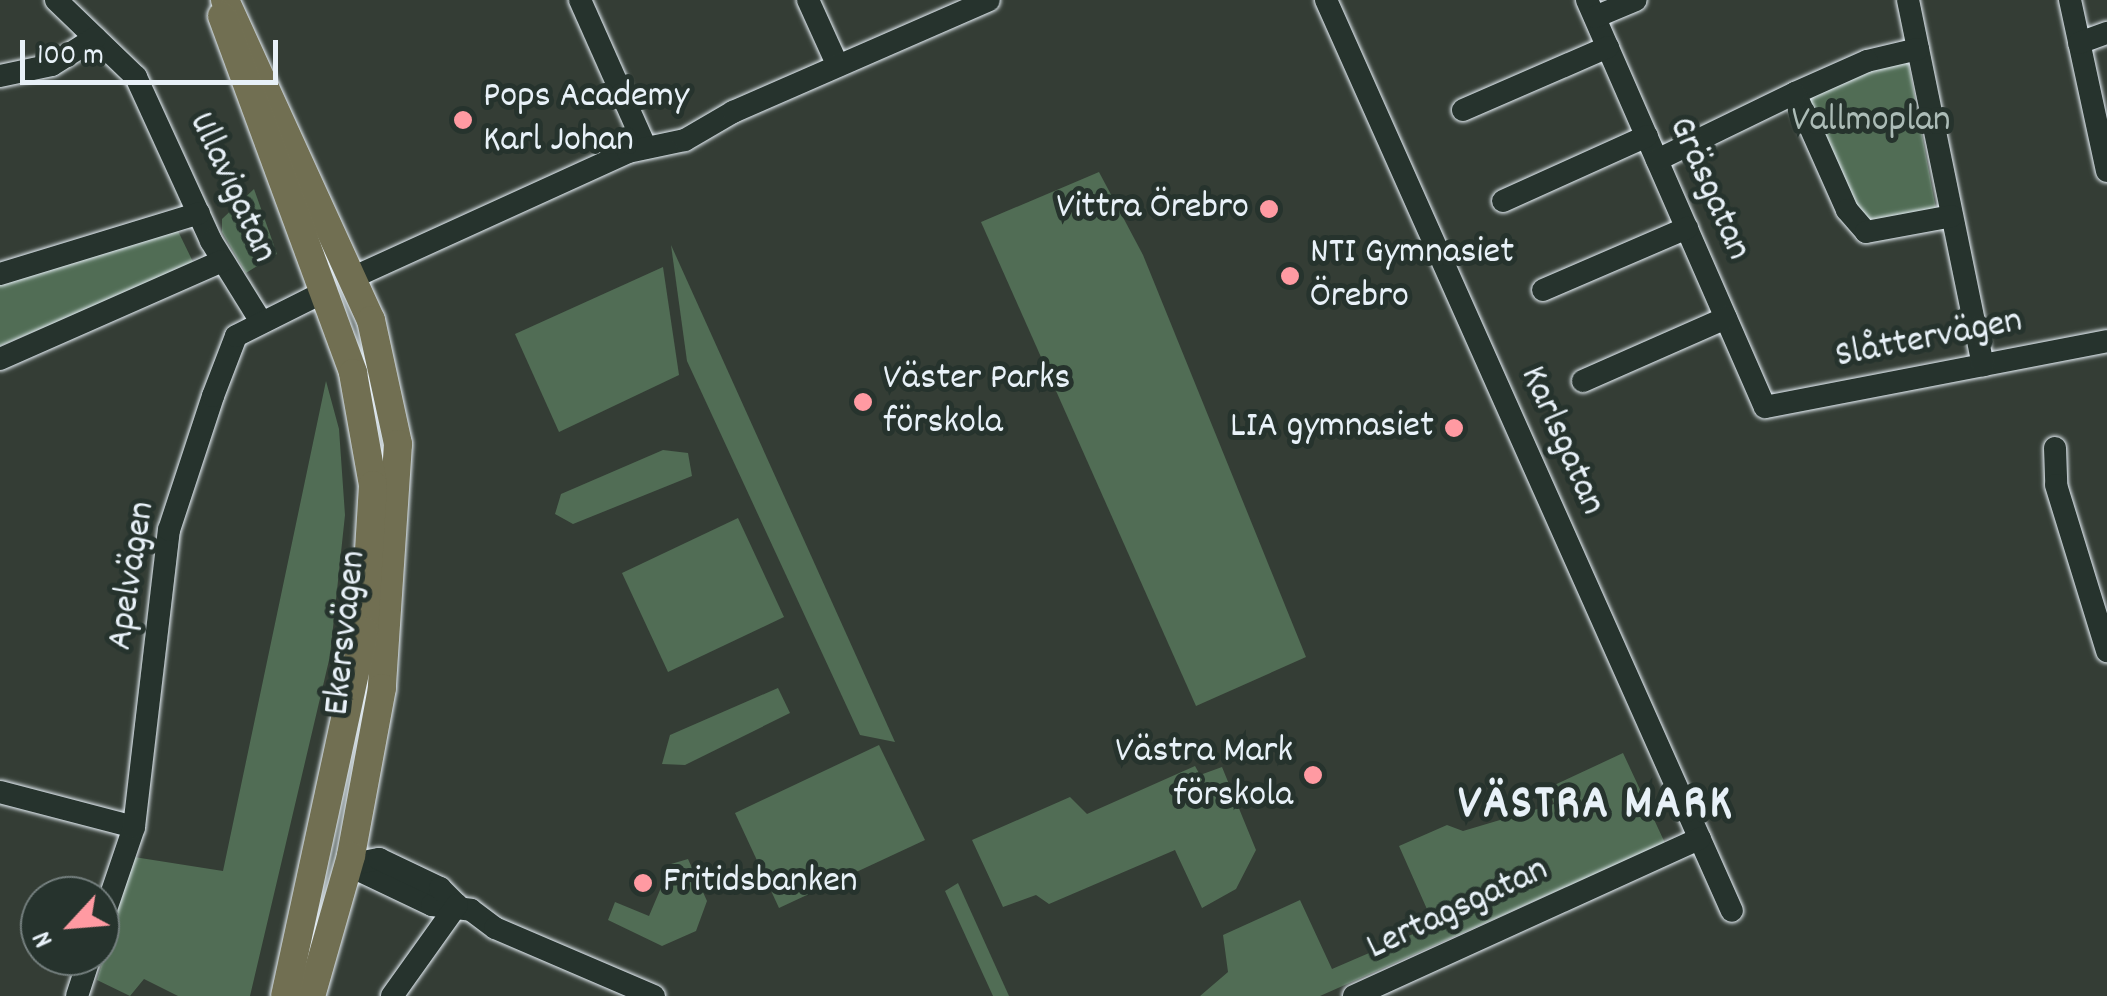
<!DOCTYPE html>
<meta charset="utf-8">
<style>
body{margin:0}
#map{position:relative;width:2107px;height:996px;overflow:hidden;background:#343d35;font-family:Dekko,sans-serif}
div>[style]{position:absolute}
.green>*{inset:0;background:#516d55}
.roads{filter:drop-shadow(0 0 2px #e8f1f8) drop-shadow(0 0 2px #e8f1f8)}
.minor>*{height:22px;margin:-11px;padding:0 11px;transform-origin:11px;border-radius:11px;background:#26332d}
.major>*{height:28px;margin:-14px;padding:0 14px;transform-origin:14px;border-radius:14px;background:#716f52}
.dots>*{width:28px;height:28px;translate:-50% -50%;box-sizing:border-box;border:5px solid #26332d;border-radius:50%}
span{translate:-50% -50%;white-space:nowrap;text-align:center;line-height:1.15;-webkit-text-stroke:10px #26332d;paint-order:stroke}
.poi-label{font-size:38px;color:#e8f1f8}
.left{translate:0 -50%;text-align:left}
.right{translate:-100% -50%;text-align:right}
.park-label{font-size:38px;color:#acbcb7}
.street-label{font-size:38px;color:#e8f1f8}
.district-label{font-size:48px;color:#e8f1f8;font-weight:700;letter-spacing:2.5px}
.north{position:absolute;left:20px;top:876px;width:100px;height:100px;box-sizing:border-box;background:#26332d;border:2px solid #747f7e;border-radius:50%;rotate:244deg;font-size:28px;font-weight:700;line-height:40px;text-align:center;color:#e8f1f8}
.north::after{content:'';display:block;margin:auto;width:35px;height:45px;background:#ff9aa2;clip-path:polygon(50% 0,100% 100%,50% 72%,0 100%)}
.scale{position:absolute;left:20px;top:40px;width:258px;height:45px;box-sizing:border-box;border:5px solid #e8f1f8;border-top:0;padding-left:12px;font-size:30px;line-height:35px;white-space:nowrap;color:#e8f1f8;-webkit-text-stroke:8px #26332d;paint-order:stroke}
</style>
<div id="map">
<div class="green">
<div style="clip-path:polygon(1908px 61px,1937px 214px,1866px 227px,1807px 100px,1864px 70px)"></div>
<div style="clip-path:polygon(1099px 172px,1143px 255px,1306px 657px,1196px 706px,981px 222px)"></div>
<div style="clip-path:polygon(254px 189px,277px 254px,246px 273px,222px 232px,222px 219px)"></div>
<div style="clip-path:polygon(178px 231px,194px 264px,0 346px,0 285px)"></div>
<div style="clip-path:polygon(671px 245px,895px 742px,860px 735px,687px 361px)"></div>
<div style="clip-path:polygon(663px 267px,679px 375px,559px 432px,515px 334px)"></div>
<div style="clip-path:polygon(326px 381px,339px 429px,345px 515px,330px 656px,250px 996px,178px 996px,144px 979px,130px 996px,97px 980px,134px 857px,223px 871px)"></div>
<div style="clip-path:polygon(663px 450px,688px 453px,692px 476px,573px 524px,555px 514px,561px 494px)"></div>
<div style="clip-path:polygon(738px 518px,784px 617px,668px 672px,622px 573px)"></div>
<div style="clip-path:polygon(778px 688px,790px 713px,685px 765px,662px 764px,670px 735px)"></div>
<div style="clip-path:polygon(879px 745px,925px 840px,779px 908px,735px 813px)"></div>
<div style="clip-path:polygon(1623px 753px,1665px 843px,1320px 996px,1200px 996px,1228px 972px,1223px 935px,1300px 900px,1332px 969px,1434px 925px,1399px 846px,1447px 825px,1463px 831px,1554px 804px,1548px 788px)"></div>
<div style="clip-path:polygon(1195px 766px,1200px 775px,1222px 767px,1256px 850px,1236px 889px,1202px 908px,1175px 850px,1049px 904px,1036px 895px,1003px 907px,972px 840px,1070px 797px,1087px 814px)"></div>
<div style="clip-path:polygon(688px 859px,707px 901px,696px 931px,662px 946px,608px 920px,615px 902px,649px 916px,671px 864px)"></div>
<div style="clip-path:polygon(958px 883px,1009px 996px,993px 996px,945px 891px)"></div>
</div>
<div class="roads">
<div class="minor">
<div style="left:56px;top:0;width:111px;rotate:43.9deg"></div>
<div style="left:136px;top:77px;width:180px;rotate:65.4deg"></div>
<div style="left:211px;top:241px;width:93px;rotate:58.2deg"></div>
<div style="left:580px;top:0;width:160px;rotate:66deg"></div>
<div style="left:808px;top:0;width:72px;rotate:65.6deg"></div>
<div style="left:1326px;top:0;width:997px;rotate:65.98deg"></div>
<div style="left:1587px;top:0;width:444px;rotate:66.4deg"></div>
<div style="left:1765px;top:407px;width:348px;rotate:-10.9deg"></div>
<div style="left:1908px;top:0;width:373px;rotate:78.4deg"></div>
<div style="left:2070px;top:0;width:175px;rotate:77.8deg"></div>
<div style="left:1595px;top:17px;width:44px;rotate:-22.5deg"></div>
<div style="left:2079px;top:43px;width:30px;rotate:-20deg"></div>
<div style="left:1918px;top:49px;width:52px;rotate:166.8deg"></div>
<div style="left:1867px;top:61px;width:79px;rotate:156deg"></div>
<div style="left:1795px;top:93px;width:128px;rotate:66deg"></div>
<div style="left:1847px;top:210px;width:29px;rotate:49deg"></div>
<div style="left:1866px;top:232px;width:87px;rotate:-10.5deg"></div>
<div style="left:0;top:76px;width:53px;rotate:-11.9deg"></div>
<div style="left:52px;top:65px;width:51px;rotate:-32.1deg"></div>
<div style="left:1463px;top:110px;width:158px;rotate:-23.5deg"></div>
<div style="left:1657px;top:160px;width:153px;rotate:-25.9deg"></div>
<div style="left:1503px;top:201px;width:158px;rotate:-24.3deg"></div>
<div style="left:0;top:274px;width:208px;rotate:-17deg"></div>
<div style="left:354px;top:277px;width:301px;rotate:-24.5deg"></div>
<div style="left:628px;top:152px;width:58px;rotate:-11.9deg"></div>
<div style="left:685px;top:140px;width:56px;rotate:-30.3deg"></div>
<div style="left:733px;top:112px;width:279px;rotate:-23.6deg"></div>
<div style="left:1543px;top:290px;width:157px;rotate:-23.3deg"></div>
<div style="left:0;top:359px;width:243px;rotate:-23.8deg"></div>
<div style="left:1583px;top:381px;width:156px;rotate:-23.8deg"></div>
<div style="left:2055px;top:448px;width:37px;rotate:88deg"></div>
<div style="left:2056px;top:485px;width:174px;rotate:72.9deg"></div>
<div style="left:0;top:792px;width:138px;rotate:14.6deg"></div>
<div style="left:348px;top:865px;width:93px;rotate:25.5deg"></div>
<div style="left:432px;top:905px;width:39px;rotate:7deg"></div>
<div style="left:471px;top:910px;width:30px;rotate:37deg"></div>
<div style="left:495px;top:928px;width:173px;rotate:23.2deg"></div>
<div style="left:348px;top:865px;width:32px;rotate:-11deg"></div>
<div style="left:379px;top:859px;width:68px;rotate:25.4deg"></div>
<div style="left:440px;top:888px;width:24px;rotate:45deg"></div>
<div style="left:100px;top:927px;width:106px;rotate:-71.2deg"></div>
<div style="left:134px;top:827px;width:299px;rotate:-83.3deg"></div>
<div style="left:169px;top:530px;width:141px;rotate:-71.8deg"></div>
<div style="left:213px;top:396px;width:64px;rotate:-69deg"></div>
<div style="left:236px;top:336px;width:96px;rotate:-26.6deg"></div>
<div style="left:77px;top:996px;width:42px;rotate:-72deg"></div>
<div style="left:392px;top:996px;width:112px;rotate:-54.5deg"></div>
<div style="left:1354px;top:996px;width:380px;rotate:-24.5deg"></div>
</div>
<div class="major">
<div style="left:225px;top:0;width:352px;rotate:65.5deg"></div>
<div style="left:371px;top:320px;width:127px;rotate:77.7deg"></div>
<div style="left:398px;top:444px;width:245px;rotate:93.8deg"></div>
<div style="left:382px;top:688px;width:171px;rotate:100.5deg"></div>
<div style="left:351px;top:856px;width:146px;rotate:105.9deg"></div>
<div style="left:222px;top:16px;width:380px;rotate:69.8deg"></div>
<div style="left:353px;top:373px;width:114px;rotate:79.9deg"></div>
<div style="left:373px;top:485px;width:146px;rotate:93.5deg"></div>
<div style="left:364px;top:631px;width:373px;rotate:102.2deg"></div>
</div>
</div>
<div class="dots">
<div style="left:463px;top:120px;background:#ff9aa2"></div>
<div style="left:1269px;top:209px;background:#ff9aa2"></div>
<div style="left:1290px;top:276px;background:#ff9aa2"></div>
<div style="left:863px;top:402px;background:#ff9aa2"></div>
<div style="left:1454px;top:428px;background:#ff9aa2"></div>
<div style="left:1313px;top:775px;background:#ff9aa2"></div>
<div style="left:643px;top:883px;background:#ff9aa2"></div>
</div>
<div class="poi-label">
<span class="left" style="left:483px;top:120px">Pops Academy<br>Karl Johan</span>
<span class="right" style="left:1249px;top:209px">Vittra Örebro</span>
<span class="left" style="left:1310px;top:276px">NTI Gymnasiet<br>Örebro</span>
<span class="left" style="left:883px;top:402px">Väster Parks<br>förskola</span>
<span class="right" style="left:1434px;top:428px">LIA gymnasiet</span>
<span class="right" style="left:1293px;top:775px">Västra Mark<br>förskola</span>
<span class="left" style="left:663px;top:883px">Fritidsbanken</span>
</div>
<div class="park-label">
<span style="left:1871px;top:122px">Vallmoplan</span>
</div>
<div class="street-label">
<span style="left:231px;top:188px;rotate:65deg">Ullavigatan</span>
<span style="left:1708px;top:189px;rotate:66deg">Gräsgatan</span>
<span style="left:1929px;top:340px;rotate:-11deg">Slåttervägen</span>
<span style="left:1561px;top:441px;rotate:66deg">Karlsgatan</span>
<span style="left:133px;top:576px;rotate:-81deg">Apelvägen</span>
<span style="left:347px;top:633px;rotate:-84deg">Ekersvägen</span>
<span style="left:1458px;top:910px;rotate:-25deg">Lertagsgatan</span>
</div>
<div class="district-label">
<span style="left:1596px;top:807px">VÄSTRA MARK</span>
</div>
<div class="north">N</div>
<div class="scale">100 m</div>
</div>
